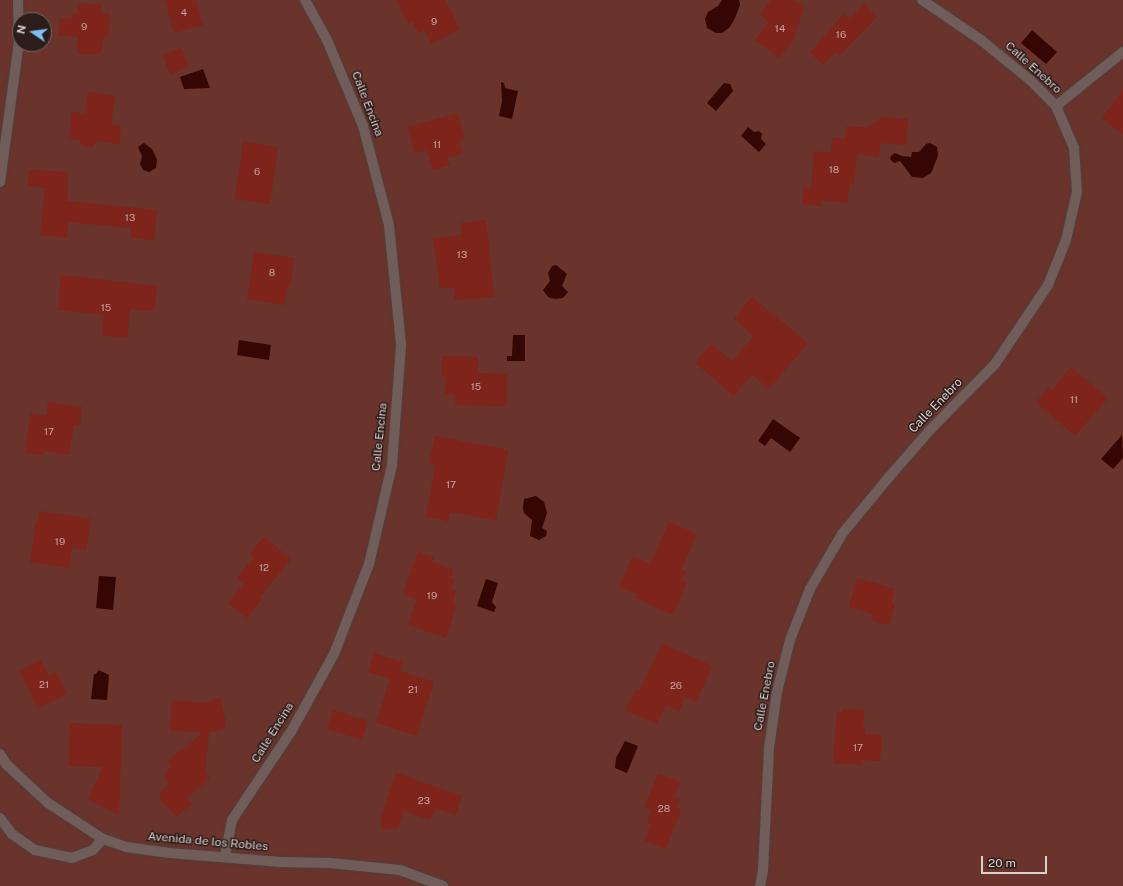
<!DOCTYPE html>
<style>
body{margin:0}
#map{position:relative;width:1123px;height:886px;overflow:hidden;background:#362624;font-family:"Public Sans",sans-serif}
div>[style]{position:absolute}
.green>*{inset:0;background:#6a332b}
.water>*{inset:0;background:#350603}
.building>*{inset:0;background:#7e241a}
.roads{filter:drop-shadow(0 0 1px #4e413f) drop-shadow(0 0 1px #4e413f)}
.lane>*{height:10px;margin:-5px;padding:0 5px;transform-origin:5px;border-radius:5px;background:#705d5a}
.street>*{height:10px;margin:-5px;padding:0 5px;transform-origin:5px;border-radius:5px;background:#705d5a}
span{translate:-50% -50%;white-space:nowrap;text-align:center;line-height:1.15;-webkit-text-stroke:3px #2c1d1a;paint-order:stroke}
.number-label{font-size:10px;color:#c3a5a1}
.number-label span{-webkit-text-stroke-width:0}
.street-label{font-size:12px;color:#dad0ce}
.north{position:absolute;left:12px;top:12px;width:40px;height:40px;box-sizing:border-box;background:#2c1d1a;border:1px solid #726562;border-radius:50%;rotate:283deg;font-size:11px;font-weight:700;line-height:16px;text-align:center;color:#dad0ce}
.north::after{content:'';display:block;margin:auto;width:14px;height:18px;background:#79bff8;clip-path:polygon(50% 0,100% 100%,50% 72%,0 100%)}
.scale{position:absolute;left:981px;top:856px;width:66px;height:18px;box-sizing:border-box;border:2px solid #dad0ce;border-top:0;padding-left:5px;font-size:12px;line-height:14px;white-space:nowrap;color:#dad0ce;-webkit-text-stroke:3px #2c1d1a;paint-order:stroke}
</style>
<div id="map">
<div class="green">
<div style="clip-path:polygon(evenodd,0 0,1123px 0,1123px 886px,0 886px,0 0,20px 20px,44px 20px,44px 44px,20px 44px,20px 20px)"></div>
</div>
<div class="water">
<div style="clip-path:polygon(722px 0,739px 0,740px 5px,735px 18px,730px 27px,722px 33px,716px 33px,707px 28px,705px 19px,708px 12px,718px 6px)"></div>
<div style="clip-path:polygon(1032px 30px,1057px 52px,1046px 64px,1021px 43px)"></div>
<div style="clip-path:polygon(203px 69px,210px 88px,184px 89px,180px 77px)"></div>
<div style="clip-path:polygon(501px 82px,504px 83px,505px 88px,518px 91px,512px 119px,499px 116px,502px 101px)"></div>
<div style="clip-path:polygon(724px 83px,730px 84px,733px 91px,716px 111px,707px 103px)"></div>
<div style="clip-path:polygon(748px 127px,754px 132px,759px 131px,762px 134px,761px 139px,766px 144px,759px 152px,741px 136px)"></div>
<div style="clip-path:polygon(144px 143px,152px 149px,157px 159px,156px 168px,149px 172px,143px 170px,140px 164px,142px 156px,138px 147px)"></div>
<div style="clip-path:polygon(930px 143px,937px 147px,938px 156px,931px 173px,923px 178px,912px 177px,900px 161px,894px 163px,890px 159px,891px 156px,895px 153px,902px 156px,911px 157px,912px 152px,919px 152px,926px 144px)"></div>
<div style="clip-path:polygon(556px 265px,567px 274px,562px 286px,568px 292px,563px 298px,555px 299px,548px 297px,543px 290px,550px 281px,548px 273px,552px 266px)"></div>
<div style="clip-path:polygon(513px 335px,525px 335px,525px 361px,507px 361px,507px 356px,512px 356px)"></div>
<div style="clip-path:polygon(239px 340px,271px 345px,269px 360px,237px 355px)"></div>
<div style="clip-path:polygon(773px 419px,800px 438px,790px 452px,771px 438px,765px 446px,758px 441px)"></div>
<div style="clip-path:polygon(1122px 435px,1123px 458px,1113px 469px,1101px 459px)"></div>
<div style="clip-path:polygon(536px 496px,544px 502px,547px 513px,542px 528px,547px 531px,546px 536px,539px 540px,530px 536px,532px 520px,524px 513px,523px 508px,524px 499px)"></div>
<div style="clip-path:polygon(99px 576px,116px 577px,113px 610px,96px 608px)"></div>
<div style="clip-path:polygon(486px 579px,498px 583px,492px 602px,496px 607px,494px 612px,477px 606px)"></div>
<div style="clip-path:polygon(99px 670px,109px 675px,107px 700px,91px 699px,94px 674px,96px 674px)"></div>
<div style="clip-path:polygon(625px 741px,638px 746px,627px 773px,615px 768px,616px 758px)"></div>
</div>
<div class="building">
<div style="clip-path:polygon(165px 0,196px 0,203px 25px,174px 33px)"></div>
<div style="clip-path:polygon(396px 0,445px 0,460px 29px,431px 44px,424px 30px,418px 33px,412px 21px,408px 24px)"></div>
<div style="clip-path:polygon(771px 0,795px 0,804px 7px,793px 41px,779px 58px,755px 40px,769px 22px,760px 15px)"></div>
<div style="clip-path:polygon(79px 3px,102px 5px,101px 13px,110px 14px,108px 37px,103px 37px,102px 51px,94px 55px,77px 53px,78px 37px,58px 35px,60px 18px,72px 19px,72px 13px,78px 13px)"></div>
<div style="clip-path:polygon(864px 4px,877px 17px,839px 56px,835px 52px,824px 65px,810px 53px,843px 14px,849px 19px)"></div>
<div style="clip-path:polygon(181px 48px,189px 66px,170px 74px,163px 55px)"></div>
<div style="clip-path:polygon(1123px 90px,1123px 134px,1102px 118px)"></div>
<div style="clip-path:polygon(88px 92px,115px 96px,111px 125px,121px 126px,119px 144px,96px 141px,93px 147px,82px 146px,80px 140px,69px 138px,72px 112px,85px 114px)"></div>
<div style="clip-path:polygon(458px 113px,465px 139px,459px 141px,463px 154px,447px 158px,450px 165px,433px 170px,427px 150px,415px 153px,407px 127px)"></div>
<div style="clip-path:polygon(883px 117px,908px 119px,906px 145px,880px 143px,879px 157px,857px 154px,854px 184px,850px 183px,847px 203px,822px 200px,821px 206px,802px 204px,804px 187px,811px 188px,814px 151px,831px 153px,832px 138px,845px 139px,847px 126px,868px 128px)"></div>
<div style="clip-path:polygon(243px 142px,278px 147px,270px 204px,235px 199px)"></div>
<div style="clip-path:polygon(29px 170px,68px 172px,67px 201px,157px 210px,154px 240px,132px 238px,130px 228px,68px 222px,67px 238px,40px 235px,45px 188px,28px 186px)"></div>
<div style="clip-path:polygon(486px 220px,494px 297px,455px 300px,454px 287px,440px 288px,433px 238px,462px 235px,461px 223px)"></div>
<div style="clip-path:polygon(254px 252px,294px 258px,290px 287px,288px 287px,285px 305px,247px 299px)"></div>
<div style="clip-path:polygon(61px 275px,157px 286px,154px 311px,130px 309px,127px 338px,102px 335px,104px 315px,58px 310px)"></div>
<div style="clip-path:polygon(752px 297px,808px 343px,769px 389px,752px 374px,734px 396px,695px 363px,711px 344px,732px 361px,754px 336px,734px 319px)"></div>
<div style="clip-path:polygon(442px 356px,478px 357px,478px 373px,507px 374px,506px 406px,455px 405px,455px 395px,445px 394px,446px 376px,442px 376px)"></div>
<div style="clip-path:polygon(1071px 367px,1108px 398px,1075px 436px,1036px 402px,1049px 387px,1052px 390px)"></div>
<div style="clip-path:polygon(48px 402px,82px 407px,80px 426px,74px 425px,69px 455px,44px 451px,44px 455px,25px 452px,31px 413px,46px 416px)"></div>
<div style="clip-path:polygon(435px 436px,508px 450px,496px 520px,450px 512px,448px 521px,426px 517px,435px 465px,429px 464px)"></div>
<div style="clip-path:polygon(40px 511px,91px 519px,86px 550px,72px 548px,69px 568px,30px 562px,36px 521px,38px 522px)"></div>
<div style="clip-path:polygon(669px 522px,697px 534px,681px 570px,686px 572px,682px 580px,687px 583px,673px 615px,635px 598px,637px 594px,619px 586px,633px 556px,650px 564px)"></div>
<div style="clip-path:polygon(264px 537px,291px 559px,260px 597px,262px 599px,247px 618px,228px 603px,244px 584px,237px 578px,254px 557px,250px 554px)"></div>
<div style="clip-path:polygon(418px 552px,434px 557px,432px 562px,453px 569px,451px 578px,455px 579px,451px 589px,456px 591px,453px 602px,457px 604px,446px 638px,408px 625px,417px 599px,403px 594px)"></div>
<div style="clip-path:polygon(857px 578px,895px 589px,891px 604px,895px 605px,889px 625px,871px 620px,873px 614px,849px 607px)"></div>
<div style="clip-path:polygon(662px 643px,712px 666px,696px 702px,685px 697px,679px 711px,666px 705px,657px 724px,625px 710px,635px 690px,639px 692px)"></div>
<div style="clip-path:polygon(374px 653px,403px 662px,400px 671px,434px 682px,417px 736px,376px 723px,390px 679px,368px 672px)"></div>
<div style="clip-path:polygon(41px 660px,49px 676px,56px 672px,67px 694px,38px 708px,19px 671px)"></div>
<div style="clip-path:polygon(220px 698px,226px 722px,224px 729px,209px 733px,205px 773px,210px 778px,187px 798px,192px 804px,176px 817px,159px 797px,161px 796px,159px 793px,169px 784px,164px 774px,172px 767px,167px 761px,203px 733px,170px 730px,172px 700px,205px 703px)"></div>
<div style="clip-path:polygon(842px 709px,864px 710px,863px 727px,865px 727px,865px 734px,882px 735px,880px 761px,863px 760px,863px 765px,833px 763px,837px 712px,842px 713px)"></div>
<div style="clip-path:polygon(333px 710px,368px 721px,362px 740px,327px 729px)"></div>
<div style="clip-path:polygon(70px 723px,122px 725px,119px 815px,88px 799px,103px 767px,69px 766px)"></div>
<div style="clip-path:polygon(396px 773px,462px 796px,455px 815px,437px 808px,430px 820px,404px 811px,398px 828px,382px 830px,381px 818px)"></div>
<div style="clip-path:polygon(658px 774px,680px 782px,674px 797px,680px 799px,676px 808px,681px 810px,666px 849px,645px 841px,651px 824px,647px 823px,651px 810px,644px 807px)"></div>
</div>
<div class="roads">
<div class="lane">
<div style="left:0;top:818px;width:20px;rotate:53deg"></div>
<div style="left:12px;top:834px;width:28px;rotate:35deg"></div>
<div style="left:35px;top:850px;width:38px;rotate:12deg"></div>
<div style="left:72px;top:858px;width:22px;rotate:-21deg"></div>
<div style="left:93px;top:850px;width:15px;rotate:-48deg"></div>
</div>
<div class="street">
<div style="left:1056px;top:106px;width:86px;rotate:-38.9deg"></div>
<div style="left:0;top:182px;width:141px;rotate:-82.3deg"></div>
<div style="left:19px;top:42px;width:42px;rotate:-91.4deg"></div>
<div style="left:0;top:754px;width:13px;rotate:58deg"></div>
<div style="left:7px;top:765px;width:56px;rotate:42.8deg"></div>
<div style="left:48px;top:803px;width:66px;rotate:33.2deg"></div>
<div style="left:103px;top:839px;width:24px;rotate:19deg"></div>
<div style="left:126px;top:847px;width:44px;rotate:7.8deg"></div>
<div style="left:170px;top:853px;width:111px;rotate:4.6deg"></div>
<div style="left:281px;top:862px;width:49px;rotate:1.2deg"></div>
<div style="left:330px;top:863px;width:70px;rotate:5.7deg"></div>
<div style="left:400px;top:870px;width:46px;rotate:20.4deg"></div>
<div style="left:225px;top:856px;width:37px;rotate:-79deg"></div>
<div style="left:232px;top:820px;width:108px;rotate:-56.3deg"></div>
<div style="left:292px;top:730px;width:87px;rotate:-61.1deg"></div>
<div style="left:334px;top:654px;width:97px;rotate:-68.7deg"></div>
<div style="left:369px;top:564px;width:102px;rotate:-76.9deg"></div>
<div style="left:392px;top:465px;width:121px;rotate:-85.7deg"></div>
<div style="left:401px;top:344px;width:120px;rotate:-95.8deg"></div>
<div style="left:389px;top:225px;width:102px;rotate:-104.7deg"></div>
<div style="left:363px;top:126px;width:93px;rotate:-112.7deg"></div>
<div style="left:327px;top:40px;width:46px;rotate:-118.8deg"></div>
<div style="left:760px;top:886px;width:15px;rotate:-79deg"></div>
<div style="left:763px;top:871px;width:123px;rotate:-87.2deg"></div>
<div style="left:769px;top:748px;width:57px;rotate:-81.9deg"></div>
<div style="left:777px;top:692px;width:54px;rotate:-76deg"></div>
<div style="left:790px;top:640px;width:55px;rotate:-68.6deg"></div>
<div style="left:810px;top:589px;width:64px;rotate:-59.8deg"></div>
<div style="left:842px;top:534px;width:74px;rotate:-50.5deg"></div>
<div style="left:889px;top:477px;width:62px;rotate:-48.9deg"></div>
<div style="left:930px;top:430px;width:93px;rotate:-45.4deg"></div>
<div style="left:995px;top:364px;width:95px;rotate:-56.1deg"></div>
<div style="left:1048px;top:285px;width:48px;rotate:-68.2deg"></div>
<div style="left:1066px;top:240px;width:49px;rotate:-77.1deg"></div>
<div style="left:1077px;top:192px;width:44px;rotate:-93.9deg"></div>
<div style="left:1074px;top:148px;width:46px;rotate:-113.2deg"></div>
<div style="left:1056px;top:106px;width:37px;rotate:-135deg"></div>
<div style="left:1030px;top:80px;width:63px;rotate:-140.8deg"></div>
<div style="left:981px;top:40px;width:71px;rotate:-145.9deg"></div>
</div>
</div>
<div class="number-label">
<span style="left:184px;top:13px">4</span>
<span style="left:434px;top:22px">9</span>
<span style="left:84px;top:27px">9</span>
<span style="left:780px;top:29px">14</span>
<span style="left:841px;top:35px">16</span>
<span style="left:437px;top:145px">11</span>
<span style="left:834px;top:170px">18</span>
<span style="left:257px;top:172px">6</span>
<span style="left:130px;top:218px">13</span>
<span style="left:462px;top:255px">13</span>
<span style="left:272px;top:273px">8</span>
<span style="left:106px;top:308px">15</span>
<span style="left:476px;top:387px">15</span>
<span style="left:1074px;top:400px">11</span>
<span style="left:49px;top:432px">17</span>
<span style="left:451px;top:485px">17</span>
<span style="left:60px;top:542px">19</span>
<span style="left:264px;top:568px">12</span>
<span style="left:432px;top:596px">19</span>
<span style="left:44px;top:685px">21</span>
<span style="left:676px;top:686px">26</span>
<span style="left:413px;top:690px">21</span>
<span style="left:858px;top:748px">17</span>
<span style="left:424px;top:801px">23</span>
<span style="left:664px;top:809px">28</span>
</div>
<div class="street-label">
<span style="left:1033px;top:68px;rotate:42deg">Calle Enebro</span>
<span style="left:367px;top:104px;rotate:69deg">Calle Encina</span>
<span style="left:936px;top:406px;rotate:-46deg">Calle Enebro</span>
<span style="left:380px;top:437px;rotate:-84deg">Calle Encina</span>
<span style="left:765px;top:696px;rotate:-79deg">Calle Enebro</span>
<span style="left:273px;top:733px;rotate:-58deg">Calle Encina</span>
<span style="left:208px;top:842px;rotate:5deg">Avenida de los Robles</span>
</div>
<div class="north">N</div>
<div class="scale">20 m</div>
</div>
